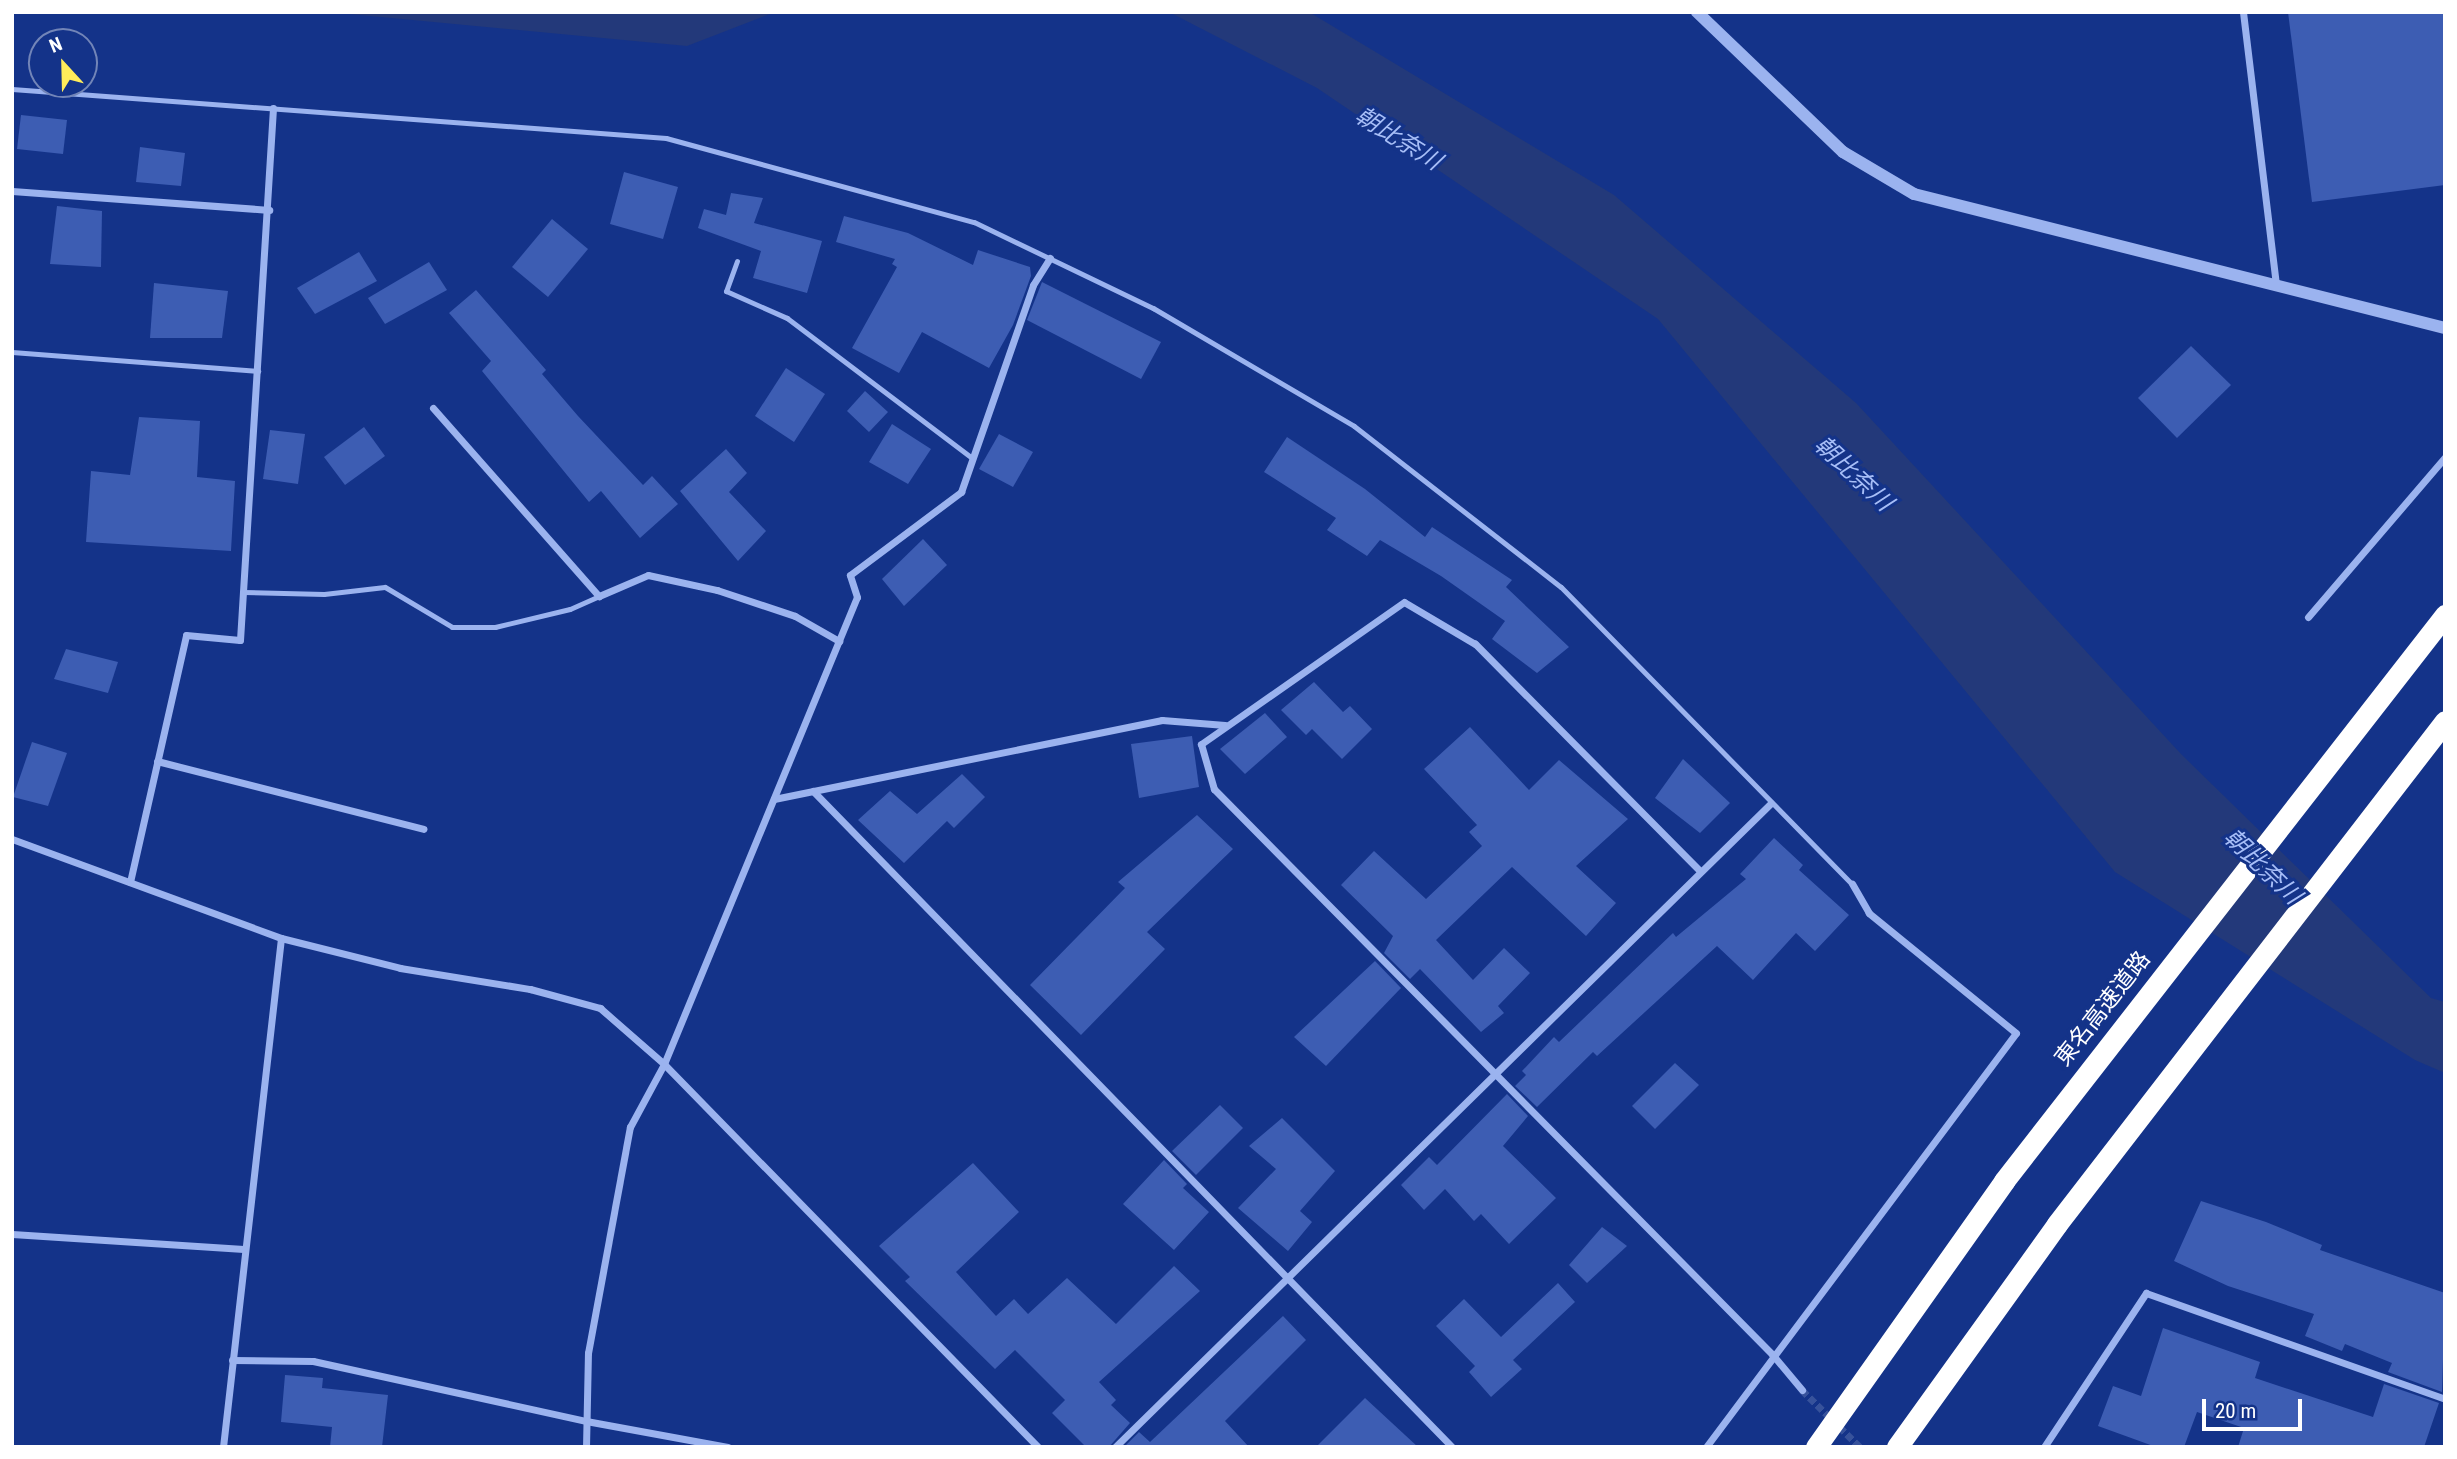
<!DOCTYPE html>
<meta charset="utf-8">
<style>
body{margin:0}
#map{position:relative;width:2457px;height:1459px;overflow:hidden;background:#143389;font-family:"Roboto Condensed","Noto Sans JP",sans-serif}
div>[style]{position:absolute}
.water>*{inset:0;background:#23397a}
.building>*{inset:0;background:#3d5db3}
.minor-tunnel>*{height:7px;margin-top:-3.5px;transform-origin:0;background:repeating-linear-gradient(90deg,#37529b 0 7px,transparent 0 10.5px)}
.service>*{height:5px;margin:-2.5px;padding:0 2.5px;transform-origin:2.5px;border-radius:2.5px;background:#9bb3ef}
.minor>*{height:7px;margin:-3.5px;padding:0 3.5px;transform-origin:3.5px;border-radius:3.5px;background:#9bb3ef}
.tertiary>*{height:12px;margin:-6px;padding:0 6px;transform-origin:6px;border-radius:6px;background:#9bb3ef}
.motorway>*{height:21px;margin:-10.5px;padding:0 10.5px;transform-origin:10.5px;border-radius:10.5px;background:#fff}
span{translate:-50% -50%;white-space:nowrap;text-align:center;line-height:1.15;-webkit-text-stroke:6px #143389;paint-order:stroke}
.street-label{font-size:23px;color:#fff}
.water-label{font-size:24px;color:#a7bef7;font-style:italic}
.frame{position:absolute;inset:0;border:14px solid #fff;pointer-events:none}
.north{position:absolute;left:28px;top:28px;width:70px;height:70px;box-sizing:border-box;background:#143389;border:2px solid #7285b8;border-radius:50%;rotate:338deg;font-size:19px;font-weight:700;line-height:28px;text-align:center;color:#fff}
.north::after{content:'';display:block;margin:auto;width:24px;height:32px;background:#ffec5a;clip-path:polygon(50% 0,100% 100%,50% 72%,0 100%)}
.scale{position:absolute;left:2202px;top:1399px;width:100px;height:32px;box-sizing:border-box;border:4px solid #fff;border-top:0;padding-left:9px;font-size:21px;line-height:24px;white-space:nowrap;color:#fff;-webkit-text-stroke:5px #143389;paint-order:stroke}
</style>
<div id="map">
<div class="water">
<div style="clip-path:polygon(328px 12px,775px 12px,687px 46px)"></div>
<div style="clip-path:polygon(1169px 12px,1309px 12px,1614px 195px,1856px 403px,2181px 754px,2431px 998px,2445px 1002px,2445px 1073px,2415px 1060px,2115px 872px,1658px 319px,1317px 88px)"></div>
</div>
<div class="building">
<div style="clip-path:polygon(2288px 12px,2445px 12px,2445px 185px,2312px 202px)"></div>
<div style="clip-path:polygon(21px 115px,67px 120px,63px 154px,17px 149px)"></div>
<div style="clip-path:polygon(140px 147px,185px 153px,181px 186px,136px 182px)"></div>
<div style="clip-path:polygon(624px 172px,678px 187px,663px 239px,610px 224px)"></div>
<div style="clip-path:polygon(731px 193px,763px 198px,754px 223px,822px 241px,807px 293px,753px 278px,761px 251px,698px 228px,704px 209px,726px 215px)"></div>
<div style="clip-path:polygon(57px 206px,102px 211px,101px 267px,50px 264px)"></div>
<div style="clip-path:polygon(844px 216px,908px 233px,973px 265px,978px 250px,1030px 267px,1031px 276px,1013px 325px,989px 368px,922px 332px,899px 373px,852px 348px,897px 267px,892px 264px,895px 259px,836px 242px)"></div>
<div style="clip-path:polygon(552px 219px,588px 249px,548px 297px,512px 267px)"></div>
<div style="clip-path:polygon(359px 252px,377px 281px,315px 314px,297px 288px)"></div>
<div style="clip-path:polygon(429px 262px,447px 290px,385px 324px,368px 298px)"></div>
<div style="clip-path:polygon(1042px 282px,1161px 342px,1141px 379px,1027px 320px)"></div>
<div style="clip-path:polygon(154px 283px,228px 291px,222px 338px,150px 338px)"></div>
<div style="clip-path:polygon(476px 290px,546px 370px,542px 374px,578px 416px,643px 485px,652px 476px,678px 504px,640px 538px,601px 491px,589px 502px,482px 371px,491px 361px,449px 313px)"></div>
<div style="clip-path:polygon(2191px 346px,2231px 385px,2177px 438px,2138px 398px)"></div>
<div style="clip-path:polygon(786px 368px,825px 394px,794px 442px,755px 416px)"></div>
<div style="clip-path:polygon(865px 391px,888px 412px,869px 432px,847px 411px)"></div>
<div style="clip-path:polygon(139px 417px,200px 421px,197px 477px,235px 481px,231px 551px,86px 542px,91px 471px,130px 475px)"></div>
<div style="clip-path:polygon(892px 424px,931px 449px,908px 484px,869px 462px)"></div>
<div style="clip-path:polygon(364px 427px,385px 456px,345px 485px,324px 457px)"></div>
<div style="clip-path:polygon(270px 430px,305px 434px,298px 484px,263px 479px)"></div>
<div style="clip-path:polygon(999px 434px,1033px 452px,1013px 487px,979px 469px)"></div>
<div style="clip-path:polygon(1287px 437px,1365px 489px,1425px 537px,1432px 527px,1512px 580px,1506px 587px,1569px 647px,1537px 673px,1492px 639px,1505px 621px,1441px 576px,1380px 540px,1367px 556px,1327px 530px,1336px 518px,1264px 472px)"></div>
<div style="clip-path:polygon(726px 449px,747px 473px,729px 492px,766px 531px,738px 561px,680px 491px)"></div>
<div style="clip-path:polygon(923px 539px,947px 565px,904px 606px,882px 579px)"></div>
<div style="clip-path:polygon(66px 649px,118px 662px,108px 693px,54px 679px)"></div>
<div style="clip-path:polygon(1314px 682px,1343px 712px,1350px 706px,1372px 729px,1342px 759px,1312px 729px,1306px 735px,1281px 710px)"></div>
<div style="clip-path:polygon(1265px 713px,1287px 737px,1245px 774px,1220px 749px)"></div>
<div style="clip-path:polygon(1470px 727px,1529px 790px,1559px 760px,1628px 819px,1576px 866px,1616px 903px,1586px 936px,1512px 867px,1436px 940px,1473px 980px,1504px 948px,1530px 973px,1498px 1006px,1504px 1013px,1481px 1032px,1420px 969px,1410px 979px,1384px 953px,1393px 936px,1341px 885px,1374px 851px,1426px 899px,1482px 846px,1469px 832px,1477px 825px,1424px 769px)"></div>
<div style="clip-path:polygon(1192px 736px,1199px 787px,1139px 798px,1131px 744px)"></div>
<div style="clip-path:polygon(32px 742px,67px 753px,48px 806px,13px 797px)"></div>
<div style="clip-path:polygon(1683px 759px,1730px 803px,1700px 833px,1655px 798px)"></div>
<div style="clip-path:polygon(962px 774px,985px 797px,954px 828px,947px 821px,904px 863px,858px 820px,890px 791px,917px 814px)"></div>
<div style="clip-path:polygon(1197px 815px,1233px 849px,1147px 932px,1165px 949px,1081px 1035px,1030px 985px,1125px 888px,1118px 882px)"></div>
<div style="clip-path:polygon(1774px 838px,1803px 865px,1799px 870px,1849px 915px,1815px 951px,1796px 933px,1753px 980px,1717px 946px,1597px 1056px,1593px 1052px,1537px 1107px,1515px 1086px,1526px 1075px,1522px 1071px,1554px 1037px,1559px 1042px,1673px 933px,1676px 937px,1746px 879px,1740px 874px)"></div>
<div style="clip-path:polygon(1375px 961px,1401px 988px,1326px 1066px,1294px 1037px)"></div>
<div style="clip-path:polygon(1675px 1063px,1699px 1085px,1655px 1129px,1632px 1106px)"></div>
<div style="clip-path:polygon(1507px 1094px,1528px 1116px,1503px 1146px,1556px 1198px,1509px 1244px,1481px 1214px,1474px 1221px,1445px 1189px,1424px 1210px,1401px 1185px,1429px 1157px,1437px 1165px)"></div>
<div style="clip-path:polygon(1220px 1105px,1243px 1128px,1196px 1175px,1172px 1151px)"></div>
<div style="clip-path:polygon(1282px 1118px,1335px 1171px,1300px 1211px,1312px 1222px,1288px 1251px,1238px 1208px,1276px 1169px,1249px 1146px)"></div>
<div style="clip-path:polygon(1164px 1160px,1187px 1184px,1183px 1188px,1209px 1212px,1174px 1250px,1123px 1204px)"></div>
<div style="clip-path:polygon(973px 1163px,1019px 1212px,956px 1272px,996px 1316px,1014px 1299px,1028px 1314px,1067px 1278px,1116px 1324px,1174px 1266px,1200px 1291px,1099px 1382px,1116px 1400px,1111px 1405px,1130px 1423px,1109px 1447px,1086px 1447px,1052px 1413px,1065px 1400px,1015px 1350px,995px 1369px,905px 1281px,910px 1277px,879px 1246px)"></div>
<div style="clip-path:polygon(2201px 1201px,2266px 1222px,2322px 1245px,2320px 1250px,2445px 1293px,2442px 1392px,2388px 1372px,2392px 1363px,2345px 1344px,2342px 1351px,2305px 1336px,2314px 1314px,2228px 1286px,2174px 1261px)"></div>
<div style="clip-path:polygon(1602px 1227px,1627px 1246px,1587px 1283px,1569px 1265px)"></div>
<div style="clip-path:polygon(1558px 1283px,1575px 1302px,1513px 1360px,1522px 1369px,1491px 1397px,1469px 1372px,1475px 1366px,1436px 1326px,1464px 1299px,1501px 1337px)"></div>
<div style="clip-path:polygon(1283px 1316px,1306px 1340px,1225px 1421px,1249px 1447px,1124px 1447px,1139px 1432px,1150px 1442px)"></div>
<div style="clip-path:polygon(2163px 1328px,2260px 1362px,2255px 1378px,2373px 1417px,2384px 1384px,2439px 1403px,2424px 1447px,2238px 1447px,2244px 1428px,2197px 1412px,2184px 1447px,2156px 1447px,2098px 1426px,2113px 1386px,2141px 1396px)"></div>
<div style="clip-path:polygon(285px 1375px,323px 1378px,322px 1388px,388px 1395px,382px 1447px,330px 1447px,332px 1427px,281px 1422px)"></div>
<div style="clip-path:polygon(1365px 1398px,1418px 1447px,1316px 1447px)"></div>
</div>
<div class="minor-tunnel">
<div style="left:1802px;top:1390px;width:81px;rotate:44.5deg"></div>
</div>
<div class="service">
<div style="left:12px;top:89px;width:656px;rotate:4.28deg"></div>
<div style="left:666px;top:138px;width:319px;rotate:15.3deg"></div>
<div style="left:974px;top:222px;width:199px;rotate:25.7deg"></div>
<div style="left:1153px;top:308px;width:233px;rotate:30.4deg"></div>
<div style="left:1354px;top:426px;width:262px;rotate:37.9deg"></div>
<div style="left:1561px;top:587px;width:416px;rotate:45.6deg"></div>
<div style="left:737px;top:261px;width:32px;rotate:110deg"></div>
<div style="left:726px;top:291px;width:67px;rotate:23.9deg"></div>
<div style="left:787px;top:318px;width:232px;rotate:37.1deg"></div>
<div style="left:12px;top:352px;width:247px;rotate:4.4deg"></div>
<div style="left:243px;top:592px;width:81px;rotate:1.4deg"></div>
<div style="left:324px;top:594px;width:61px;rotate:-6.5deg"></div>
<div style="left:385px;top:587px;width:78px;rotate:30.8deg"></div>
<div style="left:452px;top:627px;width:43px"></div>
<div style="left:495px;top:627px;width:77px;rotate:-13.5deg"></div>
<div style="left:570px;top:609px;width:32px;rotate:-24deg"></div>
</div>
<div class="minor">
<div style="left:2243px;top:12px;width:276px;rotate:83.1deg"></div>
<div style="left:12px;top:191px;width:258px;rotate:4.2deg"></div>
<div style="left:433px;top:408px;width:251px;rotate:48.6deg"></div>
<div style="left:599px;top:596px;width:53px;rotate:-23.2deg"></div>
<div style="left:648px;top:575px;width:71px;rotate:12.3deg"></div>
<div style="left:717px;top:590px;width:82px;rotate:18.4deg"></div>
<div style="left:795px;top:616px;width:51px;rotate:29.6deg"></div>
<div style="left:2308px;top:617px;width:211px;rotate:-49.4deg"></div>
<div style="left:157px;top:761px;width:275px;rotate:14.3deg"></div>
<div style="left:813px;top:791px;width:916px;rotate:45.75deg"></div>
<div style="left:774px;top:799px;width:396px;rotate:-11.5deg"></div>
<div style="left:1162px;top:720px;width:63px;rotate:4.5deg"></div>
<div style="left:12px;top:839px;width:287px;rotate:20.2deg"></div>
<div style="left:281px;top:938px;width:123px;rotate:14.1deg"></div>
<div style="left:400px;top:968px;width:132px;rotate:9.2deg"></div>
<div style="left:530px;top:989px;width:73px;rotate:15.2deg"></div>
<div style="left:600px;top:1008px;width:85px;rotate:41.2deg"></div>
<div style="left:664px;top:1064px;width:535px;rotate:45.68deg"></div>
<div style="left:1700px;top:871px;width:320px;rotate:-134.7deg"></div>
<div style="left:1475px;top:644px;width:82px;rotate:-149.4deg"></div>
<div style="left:1404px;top:602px;width:248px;rotate:145deg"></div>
<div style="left:1201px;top:744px;width:47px;rotate:73.9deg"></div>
<div style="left:1214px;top:789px;width:794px;rotate:45.36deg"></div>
<div style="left:1772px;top:1354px;width:47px;rotate:50.2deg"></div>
<div style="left:130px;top:882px;width:253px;rotate:-77.2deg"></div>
<div style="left:186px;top:635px;width:54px;rotate:5.3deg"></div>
<div style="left:240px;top:640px;width:533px;rotate:-86.45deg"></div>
<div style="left:12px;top:1234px;width:232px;rotate:3.7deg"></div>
<div style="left:232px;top:1360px;width:81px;rotate:0.7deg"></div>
<div style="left:313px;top:1361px;width:280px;rotate:12.4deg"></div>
<div style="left:586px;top:1421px;width:144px;rotate:10.4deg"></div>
<div style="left:223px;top:1447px;width:512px;rotate:-83.5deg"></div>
<div style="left:586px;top:1447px;width:94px;rotate:-88.8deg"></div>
<div style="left:588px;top:1353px;width:230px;rotate:-79.5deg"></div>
<div style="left:630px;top:1127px;width:72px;rotate:-61.6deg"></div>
<div style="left:664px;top:1064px;width:505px;rotate:-67.55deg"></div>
<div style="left:857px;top:597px;width:23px;rotate:-108deg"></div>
<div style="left:850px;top:575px;width:139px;rotate:-36.8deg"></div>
<div style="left:961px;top:492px;width:219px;rotate:-70.8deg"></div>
<div style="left:1033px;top:285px;width:32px;rotate:-58deg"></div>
<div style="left:1115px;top:1447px;width:919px;rotate:-44.47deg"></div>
<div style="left:1706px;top:1447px;width:517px;rotate:-53.17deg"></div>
<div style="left:2016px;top:1033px;width:190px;rotate:-140.8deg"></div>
<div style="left:1869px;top:913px;width:34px;rotate:-120deg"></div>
<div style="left:2044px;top:1447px;width:185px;rotate:-56.5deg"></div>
<div style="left:2146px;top:1293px;width:317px;rotate:19.5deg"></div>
</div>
<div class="tertiary">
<div style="left:1697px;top:12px;width:202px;rotate:43.8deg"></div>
<div style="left:1843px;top:152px;width:82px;rotate:30.6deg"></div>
<div style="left:1914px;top:194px;width:548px;rotate:14.16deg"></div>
</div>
<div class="motorway">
<div style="left:1816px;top:1447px;width:326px;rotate:-54.7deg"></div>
<div style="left:2004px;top:1181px;width:718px;rotate:-52.08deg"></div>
<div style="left:1897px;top:1447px;width:274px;rotate:-54.3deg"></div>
<div style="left:2057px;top:1224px;width:635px;rotate:-52.35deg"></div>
</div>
<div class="street-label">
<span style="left:2103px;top:1009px;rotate:-52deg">東名高速道路</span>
</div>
<div class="water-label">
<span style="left:1398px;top:139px;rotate:32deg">朝比奈川</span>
<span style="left:1853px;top:474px;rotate:43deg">朝比奈川</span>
<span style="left:2262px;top:867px;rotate:44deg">朝比奈川</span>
</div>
<div class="frame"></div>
<div class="north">N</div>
<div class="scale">20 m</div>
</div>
